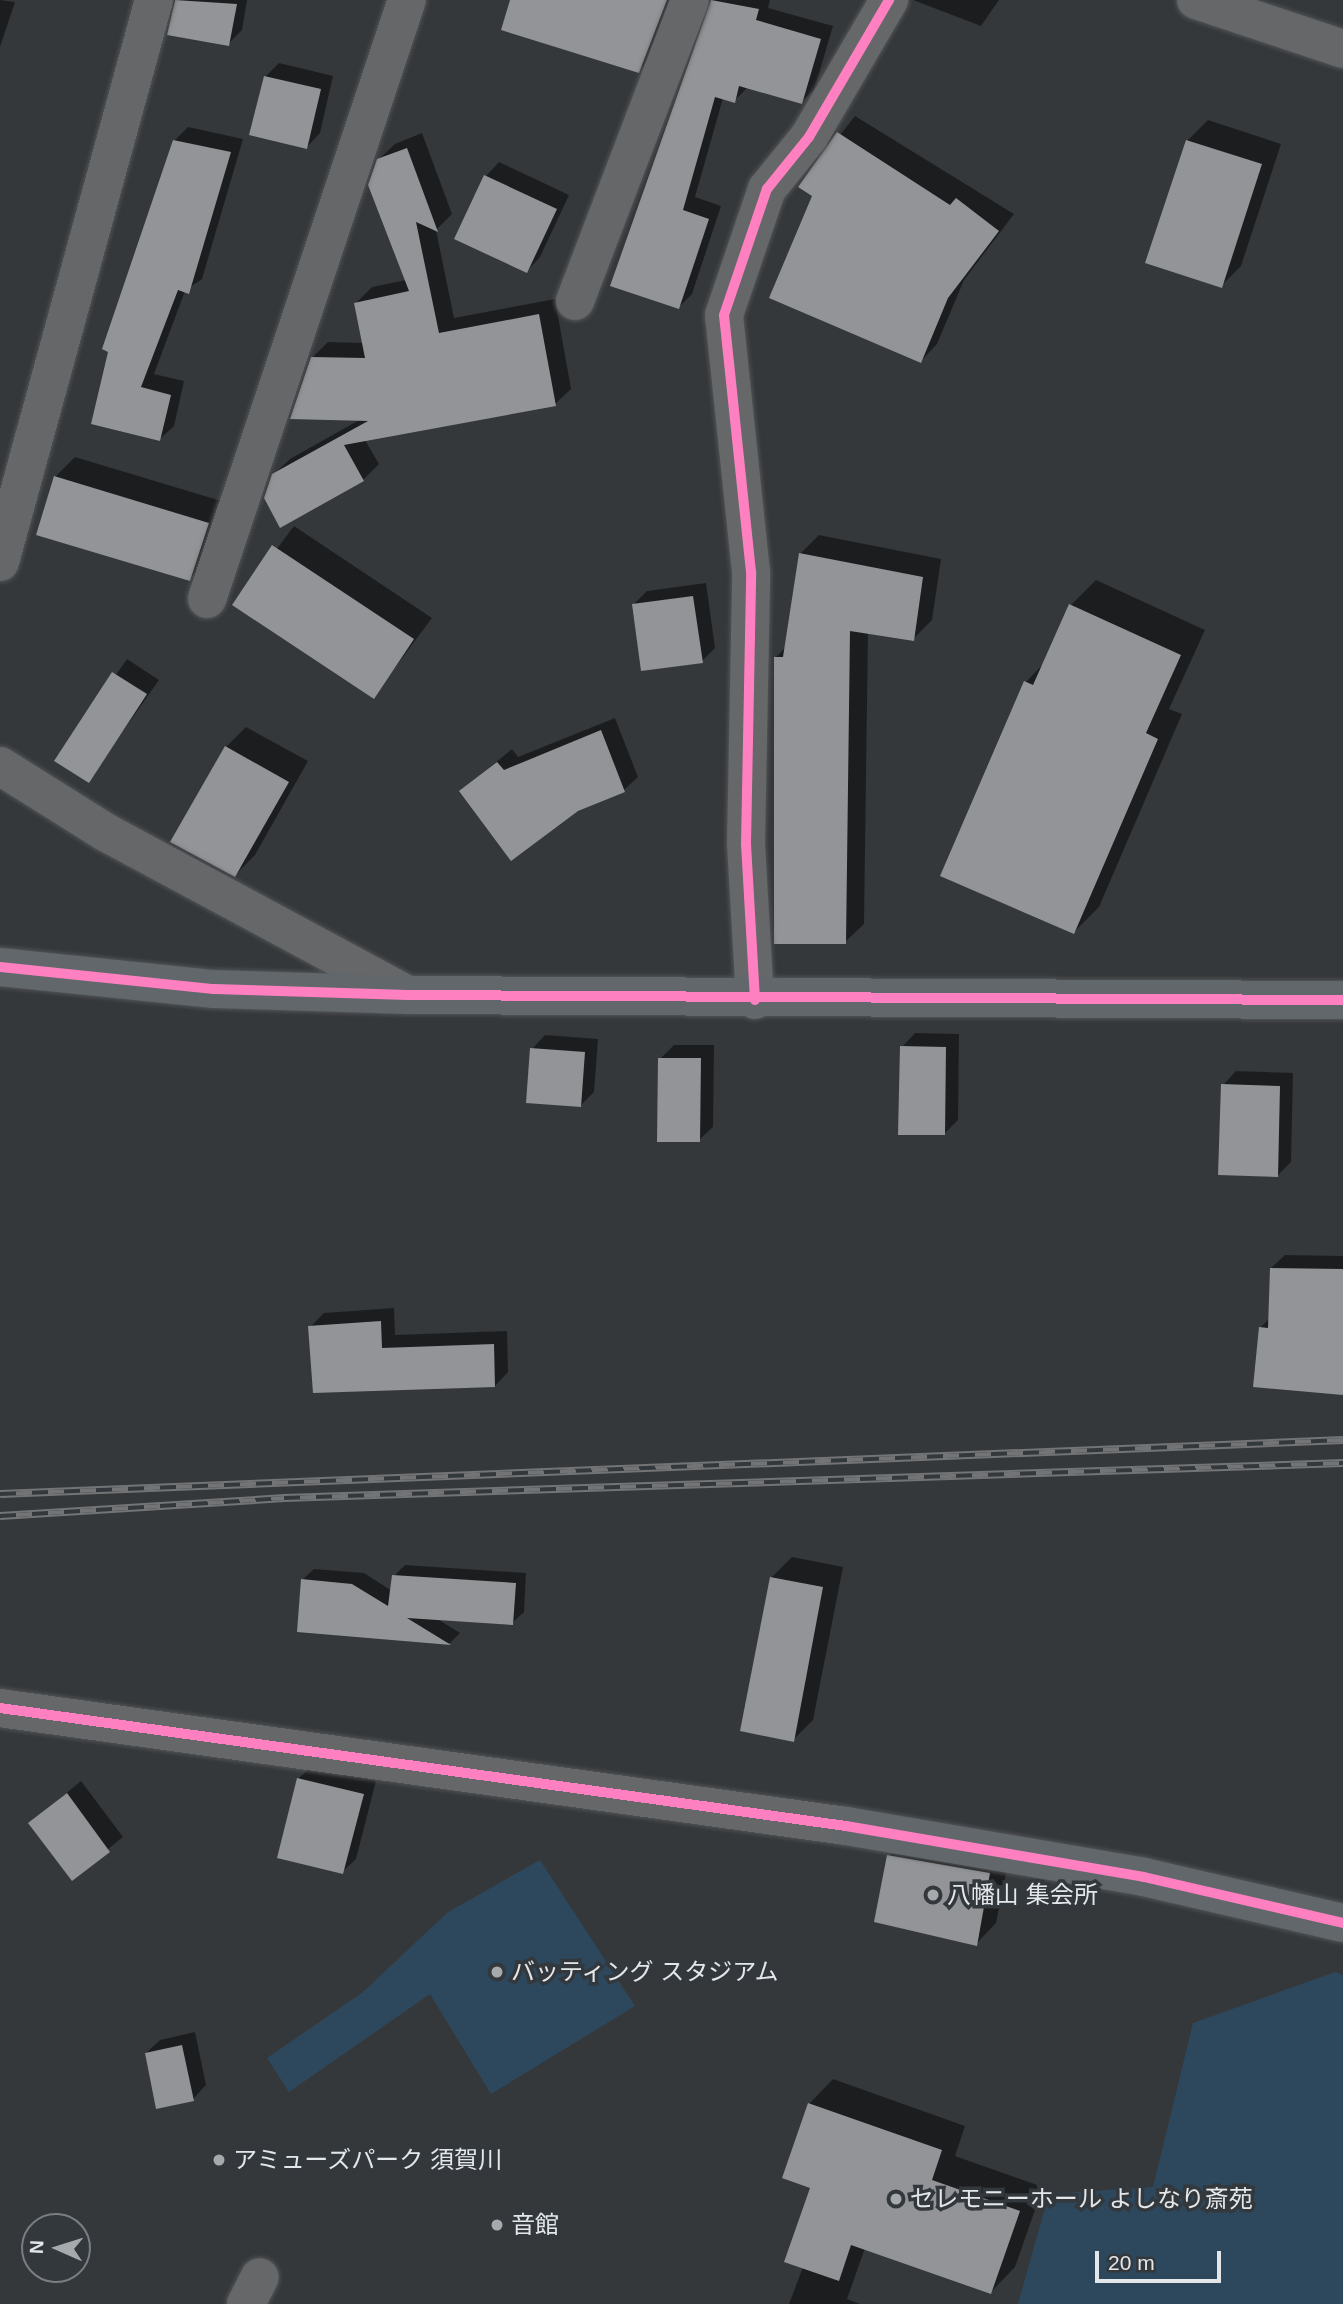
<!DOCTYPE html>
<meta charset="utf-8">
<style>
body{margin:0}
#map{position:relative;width:1343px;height:2304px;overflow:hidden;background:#35383b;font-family:Arial,"Noto Sans JP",sans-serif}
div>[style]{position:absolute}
.green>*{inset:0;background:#2d485d}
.shadow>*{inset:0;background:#0007}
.building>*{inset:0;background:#929497}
.roads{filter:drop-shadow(0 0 2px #515456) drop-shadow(0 0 2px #515456)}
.street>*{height:38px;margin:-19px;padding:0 19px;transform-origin:19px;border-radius:19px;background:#656768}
.secondary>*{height:38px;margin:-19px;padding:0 19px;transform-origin:19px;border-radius:19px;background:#61676b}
.rail>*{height:8px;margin-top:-4px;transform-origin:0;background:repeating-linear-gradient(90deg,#33383d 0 16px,#727476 0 32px);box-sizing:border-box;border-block:2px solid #727476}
.cycleway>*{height:10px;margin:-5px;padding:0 5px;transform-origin:5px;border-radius:5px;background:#ff80c0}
.dots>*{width:19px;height:19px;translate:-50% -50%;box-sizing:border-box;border:4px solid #33383d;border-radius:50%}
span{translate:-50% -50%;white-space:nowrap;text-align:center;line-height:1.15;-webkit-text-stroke:7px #33383d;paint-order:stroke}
.poi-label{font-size:24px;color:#e4e7ea}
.left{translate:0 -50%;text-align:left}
.north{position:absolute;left:21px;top:2213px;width:70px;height:70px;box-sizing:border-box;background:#33383d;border:2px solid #7a7e82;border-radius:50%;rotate:273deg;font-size:19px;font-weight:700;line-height:28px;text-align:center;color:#e4e7ea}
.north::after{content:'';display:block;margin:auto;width:24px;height:32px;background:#a7aaad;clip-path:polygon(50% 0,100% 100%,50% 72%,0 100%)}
.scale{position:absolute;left:1095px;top:2251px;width:126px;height:32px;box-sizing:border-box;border:4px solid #e4e7ea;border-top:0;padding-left:9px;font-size:21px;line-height:24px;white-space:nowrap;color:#e4e7ea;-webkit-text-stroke:5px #33383d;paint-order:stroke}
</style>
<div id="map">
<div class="green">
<div style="clip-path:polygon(540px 1860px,635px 2006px,491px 2094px,430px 1994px,289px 2092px,267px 2058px,363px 1992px,448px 1912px)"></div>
<div style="clip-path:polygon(1335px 1972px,1343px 1975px,1343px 2304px,1018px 2304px,1049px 2194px,1153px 2187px,1193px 2023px)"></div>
</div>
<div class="shadow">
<div style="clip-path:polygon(0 0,15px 2px,0 47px)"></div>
<div style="clip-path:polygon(174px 0,247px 0,242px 30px,228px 44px,169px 33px)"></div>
<div style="clip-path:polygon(512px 0,678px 0,657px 52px,638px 71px)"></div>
<div style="clip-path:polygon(712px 0,770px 0,768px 8px,833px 26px,814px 90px,801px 102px,747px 88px,734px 101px,723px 98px,695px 197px,721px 206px,692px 294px,679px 307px,612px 285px)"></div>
<div style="clip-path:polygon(913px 0,999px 0,981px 26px)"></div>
<div style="clip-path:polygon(279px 63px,333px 76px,320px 133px,307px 147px,265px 77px)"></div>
<div style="clip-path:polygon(855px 116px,1014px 214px,964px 280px,937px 344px,921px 361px,814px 195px,800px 186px)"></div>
<div style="clip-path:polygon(1208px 120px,1281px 144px,1241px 266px,1221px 286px,1187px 141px)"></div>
<div style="clip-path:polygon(188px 127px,243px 139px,202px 279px,185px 291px,154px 374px,184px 381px,174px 426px,160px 439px,94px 422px,174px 141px)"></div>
<div style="clip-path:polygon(422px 133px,452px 214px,436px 230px,454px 318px,555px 299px,571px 389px,555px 404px,365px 440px,379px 464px,363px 480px,273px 475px,290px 459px,361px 419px,312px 358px,328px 342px,364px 343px,356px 303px,372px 287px,406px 280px,378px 160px,395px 144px)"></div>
<div style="clip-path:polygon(499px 162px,569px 195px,540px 257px,527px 271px,486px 176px)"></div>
<div style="clip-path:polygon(75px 457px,228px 503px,209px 559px,189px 579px,55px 477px)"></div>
<div style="clip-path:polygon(294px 526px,432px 618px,373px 697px,235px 605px)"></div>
<div style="clip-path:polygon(819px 535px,941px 559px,932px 620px,913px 639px,868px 632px,864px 924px,845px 942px,775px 658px,786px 647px,800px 554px)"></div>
<div style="clip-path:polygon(1096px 580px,1205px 630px,1169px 709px,1182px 714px,1099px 907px,1074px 932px,1026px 682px,1045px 662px,1071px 605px)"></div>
<div style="clip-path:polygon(706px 583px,715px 648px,702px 661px,633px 605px,647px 591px)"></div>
<div style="clip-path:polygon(127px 659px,159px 680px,88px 781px,57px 760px)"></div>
<div style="clip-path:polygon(615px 718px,638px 777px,624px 790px,461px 791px,512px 749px,518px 757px)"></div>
<div style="clip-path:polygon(246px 727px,308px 761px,255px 855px,235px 875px,226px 747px)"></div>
<div style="clip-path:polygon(915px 1033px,959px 1034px,958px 1120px,944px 1134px,902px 1047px)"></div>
<div style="clip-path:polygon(545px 1035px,598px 1039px,594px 1092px,580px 1106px,532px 1049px)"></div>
<div style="clip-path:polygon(674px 1045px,714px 1045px,713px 1127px,699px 1140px,660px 1059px)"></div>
<div style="clip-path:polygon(1236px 1071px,1293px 1073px,1291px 1162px,1278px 1175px,1223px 1085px)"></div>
<div style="clip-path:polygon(1285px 1255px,1343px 1256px,1343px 1392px,1260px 1328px,1270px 1318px,1271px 1268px)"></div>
<div style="clip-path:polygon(394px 1308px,395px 1335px,507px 1331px,508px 1372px,495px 1386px,310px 1327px,324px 1313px)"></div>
<div style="clip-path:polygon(792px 1557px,843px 1567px,813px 1720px,793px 1740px,772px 1577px)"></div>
<div style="clip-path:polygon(405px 1565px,526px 1573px,524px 1612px,512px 1623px,436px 1618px,460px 1633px,450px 1643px,299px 1630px,302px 1580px,314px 1569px,364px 1573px,392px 1591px,394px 1576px)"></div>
<div style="clip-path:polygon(313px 1765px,376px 1781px,356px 1859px,342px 1872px,279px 1856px,299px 1778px)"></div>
<div style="clip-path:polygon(81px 1781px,123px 1837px,72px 1878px,30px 1823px)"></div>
<div style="clip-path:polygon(909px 1836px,1010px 1853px,996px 1923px,976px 1944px,889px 1856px)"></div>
<div style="clip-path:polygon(195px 2032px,206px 2085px,193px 2099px,146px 2053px,160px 2040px)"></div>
<div style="clip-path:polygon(833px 2079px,965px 2126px,955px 2156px,1043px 2187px,1015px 2267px,991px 2292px,865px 2248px,847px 2299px,860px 2304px,789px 2304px,803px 2267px,812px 2187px,809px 2104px)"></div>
</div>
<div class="building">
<div style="clip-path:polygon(175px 0,237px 4px,229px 46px,167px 35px)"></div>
<div style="clip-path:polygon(510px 0,667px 0,639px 73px,501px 30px)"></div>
<div style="clip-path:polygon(711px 0,759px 9px,756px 20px,821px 39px,802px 104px,739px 86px,735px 103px,715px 97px,683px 210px,709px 219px,679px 309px,610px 286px)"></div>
<div style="clip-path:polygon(264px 76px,321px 89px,307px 149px,249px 135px)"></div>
<div style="clip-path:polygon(837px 132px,950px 205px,956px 198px,999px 231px,948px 298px,921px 363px,769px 298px,812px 196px,798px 187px)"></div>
<div style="clip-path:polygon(173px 140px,231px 152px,189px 294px,178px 290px,141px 387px,171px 395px,160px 441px,91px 424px,108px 352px,102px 349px)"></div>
<div style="clip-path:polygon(1186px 140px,1262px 164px,1222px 288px,1145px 263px)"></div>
<div style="clip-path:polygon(407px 148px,438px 232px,416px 222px,439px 333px,539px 314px,556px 406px,344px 445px,364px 481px,280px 528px,264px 498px,272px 474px,368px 421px,290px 419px,311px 357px,365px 358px,354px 303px,409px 291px,368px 185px,377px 159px)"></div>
<div style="clip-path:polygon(484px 175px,557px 209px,527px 273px,454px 239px)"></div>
<div style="clip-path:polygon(54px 476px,209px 523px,190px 581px,36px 535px)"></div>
<div style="clip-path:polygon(272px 545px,414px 639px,374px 699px,232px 605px)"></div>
<div style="clip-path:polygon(799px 553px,923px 577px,914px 641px,850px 631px,846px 944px,774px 944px,774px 657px,783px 657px)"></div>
<div style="clip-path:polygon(693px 596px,703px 663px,641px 671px,632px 604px)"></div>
<div style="clip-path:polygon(1069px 604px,1181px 655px,1146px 733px,1158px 739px,1074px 934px,940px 876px,1024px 681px,1033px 685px)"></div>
<div style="clip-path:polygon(112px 672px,147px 694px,89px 783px,54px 761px)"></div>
<div style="clip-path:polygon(601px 730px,625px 792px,578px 811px,511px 861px,459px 791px,497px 762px,504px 770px)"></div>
<div style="clip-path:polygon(225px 746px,289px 782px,235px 877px,170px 842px)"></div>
<div style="clip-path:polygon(900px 1046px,946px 1047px,945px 1135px,898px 1135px)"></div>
<div style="clip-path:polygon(530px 1048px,585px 1052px,581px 1107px,526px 1103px)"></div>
<div style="clip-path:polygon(658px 1058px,701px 1058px,700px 1142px,657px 1142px)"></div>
<div style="clip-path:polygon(1221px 1084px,1280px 1086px,1278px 1177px,1218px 1175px)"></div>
<div style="clip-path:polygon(1270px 1268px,1343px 1269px,1343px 1395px,1253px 1387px,1259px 1327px,1268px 1328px)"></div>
<div style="clip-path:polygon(381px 1321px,382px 1348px,494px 1344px,495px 1387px,313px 1393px,308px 1326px)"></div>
<div style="clip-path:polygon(392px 1575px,516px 1583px,513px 1625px,407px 1618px,451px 1645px,297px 1632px,301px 1579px,352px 1584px,388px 1606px)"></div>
<div style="clip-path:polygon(770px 1577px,823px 1587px,794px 1742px,740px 1731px)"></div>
<div style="clip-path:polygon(297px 1778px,364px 1794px,343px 1874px,277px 1858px)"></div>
<div style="clip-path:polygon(67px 1793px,110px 1852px,72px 1881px,28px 1823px)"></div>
<div style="clip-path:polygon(887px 1855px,990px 1873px,977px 1946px,874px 1922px)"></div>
<div style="clip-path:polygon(182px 2045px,194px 2101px,156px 2109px,145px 2053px)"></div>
<div style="clip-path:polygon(808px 2103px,942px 2150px,932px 2180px,1020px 2211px,991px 2294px,851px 2245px,839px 2281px,784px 2262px,810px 2188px,782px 2178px)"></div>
</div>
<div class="roads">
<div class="street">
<div style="left:1196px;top:0;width:155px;rotate:18.4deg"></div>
<div style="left:575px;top:301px;width:322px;rotate:-69.1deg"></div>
<div style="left:0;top:562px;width:583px;rotate:-74.68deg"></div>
<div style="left:207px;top:599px;width:632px;rotate:-71.54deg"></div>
<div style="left:0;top:766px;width:126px;rotate:32.1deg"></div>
<div style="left:107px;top:833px;width:342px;rotate:28.3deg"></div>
<div style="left:755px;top:1000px;width:156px;rotate:-93.3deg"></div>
<div style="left:746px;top:844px;width:272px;rotate:-88.9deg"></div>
<div style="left:751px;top:572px;width:258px;rotate:-96deg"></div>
<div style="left:724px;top:315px;width:133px;rotate:-71.2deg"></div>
<div style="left:767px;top:189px;width:67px;rotate:-51.1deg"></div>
<div style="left:809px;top:137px;width:159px;rotate:-59.7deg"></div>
<div style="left:0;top:1708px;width:854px;rotate:7.94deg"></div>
<div style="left:246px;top:2304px;width:30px;rotate:-63deg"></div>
</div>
<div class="secondary">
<div style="left:0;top:967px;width:215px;rotate:5.9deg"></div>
<div style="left:214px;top:989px;width:194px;rotate:1.8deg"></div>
<div style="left:408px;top:995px;width:935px;rotate:0.31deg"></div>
<div style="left:846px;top:1826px;width:302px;rotate:9.7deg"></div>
<div style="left:1144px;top:1877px;width:204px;rotate:13deg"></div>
</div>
</div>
<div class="rail">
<div style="left:0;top:1494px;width:1344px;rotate:-2.3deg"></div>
<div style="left:0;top:1516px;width:285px;rotate:-3.6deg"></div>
<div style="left:284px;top:1498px;width:1060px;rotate:-1.89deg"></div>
</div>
<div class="cycleway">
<div style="left:0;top:967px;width:215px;rotate:5.9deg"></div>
<div style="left:214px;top:989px;width:194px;rotate:1.8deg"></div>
<div style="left:408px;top:995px;width:935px;rotate:0.31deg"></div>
<div style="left:755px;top:1000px;width:156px;rotate:-93.3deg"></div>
<div style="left:746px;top:844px;width:272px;rotate:-88.9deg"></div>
<div style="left:751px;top:572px;width:258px;rotate:-96deg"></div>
<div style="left:724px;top:315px;width:133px;rotate:-71.2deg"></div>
<div style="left:767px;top:189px;width:67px;rotate:-51.1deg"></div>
<div style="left:809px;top:137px;width:159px;rotate:-59.7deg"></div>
<div style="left:0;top:1708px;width:854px;rotate:7.94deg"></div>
<div style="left:846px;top:1826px;width:302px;rotate:9.7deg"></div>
<div style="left:1144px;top:1877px;width:204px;rotate:13deg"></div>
</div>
<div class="dots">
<div style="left:933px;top:1895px;background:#a7aaad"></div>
<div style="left:497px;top:1972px;background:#a7aaad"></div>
<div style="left:219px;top:2160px;background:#a7aaad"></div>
<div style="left:896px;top:2199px;background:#a7aaad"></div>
<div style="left:497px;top:2225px;background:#a7aaad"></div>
</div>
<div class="poi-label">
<span class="left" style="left:947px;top:1895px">八幡山 集会所</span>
<span class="left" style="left:511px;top:1972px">バッティング スタジアム</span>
<span class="left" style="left:233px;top:2160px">アミューズパーク 須賀川</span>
<span class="left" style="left:910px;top:2199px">セレモニーホール よしなり斎苑</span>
<span class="left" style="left:511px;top:2225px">音館</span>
</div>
<div class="north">N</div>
<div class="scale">20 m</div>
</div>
